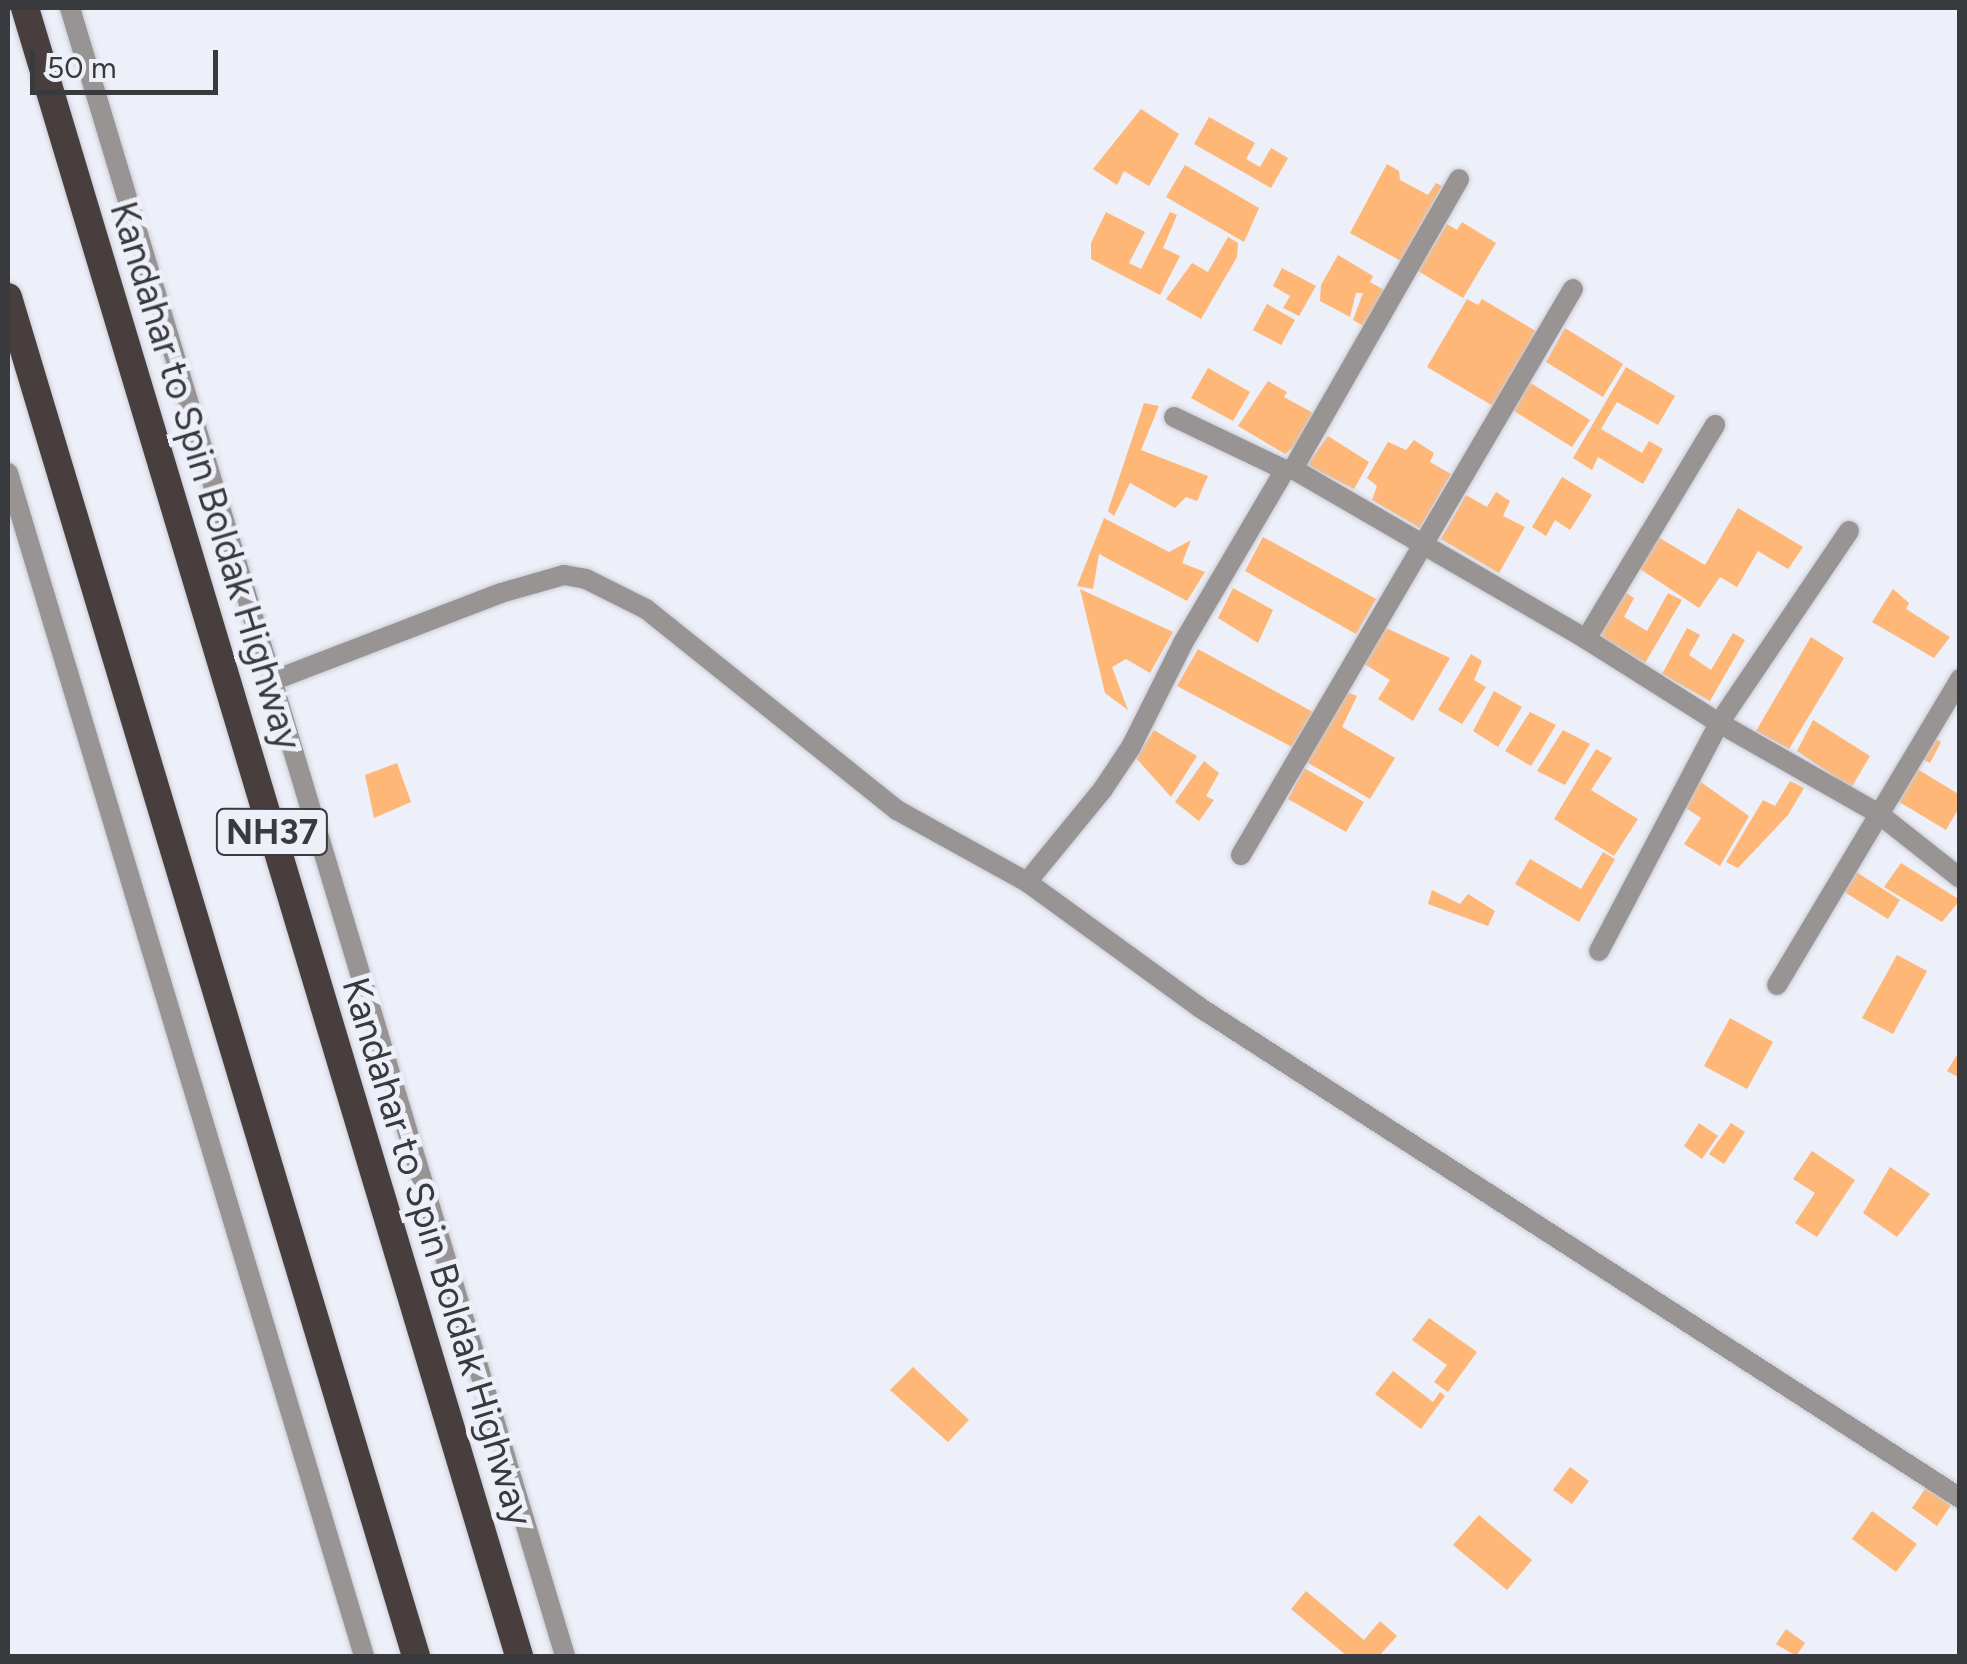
<!DOCTYPE html>
<style>
body{margin:0}
#map{position:relative;width:1967px;height:1664px;overflow:hidden;background:#edeff9;font-family:Figtree,sans-serif}
div>[style]{position:absolute}
.building>*{inset:0;background:#feb777}
.roads{filter:drop-shadow(0 0 2px #c9cbd4) drop-shadow(0 0 2px #c9cbd4)}
.minor>*{height:20px;margin:-10px;padding:0 10px;transform-origin:10px;border-radius:10px;background:#999494}
.tertiary>*{height:20px;margin:-10px;padding:0 10px;transform-origin:10px;border-radius:10px;background:#999494}
.trunk>*{height:28px;margin:-14px;padding:0 14px;transform-origin:14px;border-radius:14px;background:#483e3e}
span{translate:-50% -50%;white-space:nowrap;text-align:center;line-height:1.15;-webkit-text-stroke:10px #edeff9;paint-order:stroke}
.shield-label span{padding:2px 8px;background:#edeff9;border:2px solid;border-radius:8px;-webkit-text-stroke-width:0}
.shield-label{font-size:35px;color:#393a3e;font-weight:700}
.street-label{font-size:38px;color:#393a3e}
.frame{position:absolute;inset:0;border:10px solid #393a3e;pointer-events:none}
.scale{position:absolute;left:30px;top:50px;width:188px;height:45px;box-sizing:border-box;border:5px solid #393a3e;border-top:0;padding-left:12px;font-size:30px;line-height:35px;white-space:nowrap;color:#393a3e;-webkit-text-stroke:8px #edeff9;paint-order:stroke}
</style>
<div id="map">
<div class="building">
<div style="clip-path:polygon(1141px 109px,1179px 134px,1149px 186px,1124px 171px,1117px 185px,1093px 169px)"></div>
<div style="clip-path:polygon(1209px 117px,1255px 143px,1246px 159px,1260px 167px,1271px 148px,1288px 158px,1271px 188px,1194px 144px)"></div>
<div style="clip-path:polygon(1387px 164px,1399px 171px,1400px 180px,1428px 195px,1436px 183px,1442px 186px,1401px 261px,1350px 233px)"></div>
<div style="clip-path:polygon(1185px 165px,1259px 208px,1244px 242px,1166px 197px)"></div>
<div style="clip-path:polygon(1106px 212px,1145px 232px,1129px 263px,1141px 269px,1170px 212px,1177px 215px,1163px 248px,1180px 256px,1160px 295px,1091px 259px,1091px 243px)"></div>
<div style="clip-path:polygon(1462px 222px,1496px 243px,1463px 298px,1418px 271px,1447px 224px,1457px 230px)"></div>
<div style="clip-path:polygon(1228px 237px,1238px 243px,1237px 257px,1201px 319px,1166px 299px,1192px 263px,1208px 272px)"></div>
<div style="clip-path:polygon(1338px 255px,1373px 276px,1370px 282px,1386px 291px,1365px 327px,1353px 320px,1363px 293px,1356px 293px,1350px 317px,1320px 301px,1321px 285px)"></div>
<div style="clip-path:polygon(1282px 268px,1316px 286px,1299px 316px,1283px 308px,1290px 296px,1273px 286px)"></div>
<div style="clip-path:polygon(1467px 299px,1478px 305px,1482px 299px,1544px 336px,1500px 410px,1427px 367px)"></div>
<div style="clip-path:polygon(1267px 304px,1295px 320px,1281px 345px,1253px 330px)"></div>
<div style="clip-path:polygon(1565px 328px,1623px 364px,1603px 397px,1546px 362px)"></div>
<div style="clip-path:polygon(1626px 367px,1675px 396px,1658px 425px,1617px 402px,1601px 429px,1642px 453px,1649px 441px,1663px 449px,1643px 484px,1598px 457px,1592px 470px,1573px 458px)"></div>
<div style="clip-path:polygon(1208px 368px,1250px 392px,1233px 421px,1191px 398px)"></div>
<div style="clip-path:polygon(1268px 381px,1287px 392px,1284px 397px,1313px 413px,1296px 445px,1285px 454px,1238px 426px)"></div>
<div style="clip-path:polygon(1529px 382px,1590px 420px,1572px 447px,1514px 411px)"></div>
<div style="clip-path:polygon(1144px 403px,1159px 406px,1141px 450px,1208px 476px,1197px 501px,1186px 497px,1175px 508px,1130px 483px,1114px 516px,1108px 511px)"></div>
<div style="clip-path:polygon(1328px 436px,1369px 462px,1354px 489px,1307px 465px)"></div>
<div style="clip-path:polygon(1414px 440px,1434px 453px,1430px 462px,1451px 474px,1420px 528px,1372px 500px,1377px 486px,1367px 478px,1388px 442px,1406px 450px)"></div>
<div style="clip-path:polygon(1562px 477px,1592px 495px,1570px 530px,1555px 520px,1546px 536px,1532px 527px)"></div>
<div style="clip-path:polygon(1496px 492px,1510px 501px,1503px 516px,1525px 527px,1499px 573px,1441px 539px,1466px 495px,1487px 507px)"></div>
<div style="clip-path:polygon(1738px 508px,1803px 547px,1788px 569px,1758px 551px,1737px 587px,1720px 577px,1699px 608px,1625px 559px,1641px 527px,1705px 565px)"></div>
<div style="clip-path:polygon(1104px 518px,1169px 552px,1191px 540px,1182px 563px,1205px 572px,1187px 601px,1099px 554px,1093px 589px,1077px 586px)"></div>
<div style="clip-path:polygon(1263px 537px,1376px 599px,1356px 634px,1245px 571px)"></div>
<div style="clip-path:polygon(1233px 588px,1273px 610px,1258px 643px,1218px 618px)"></div>
<div style="clip-path:polygon(1080px 589px,1173px 632px,1150px 673px,1126px 659px,1112px 667px,1128px 710px,1105px 693px)"></div>
<div style="clip-path:polygon(1893px 589px,1909px 603px,1906px 609px,1950px 637px,1934px 658px,1872px 622px)"></div>
<div style="clip-path:polygon(1623px 591px,1634px 598px,1624px 617px,1647px 631px,1668px 593px,1682px 600px,1645px 663px,1595px 633px)"></div>
<div style="clip-path:polygon(1384px 627px,1450px 658px,1413px 721px,1378px 699px,1390px 680px,1363px 663px)"></div>
<div style="clip-path:polygon(1687px 628px,1700px 635px,1689px 655px,1711px 670px,1733px 633px,1745px 640px,1710px 701px,1662px 674px)"></div>
<div style="clip-path:polygon(1811px 637px,1844px 658px,1789px 749px,1756px 731px)"></div>
<div style="clip-path:polygon(1198px 649px,1313px 712px,1292px 747px,1177px 686px)"></div>
<div style="clip-path:polygon(1471px 654px,1482px 661px,1474px 680px,1486px 687px,1462px 724px,1438px 710px)"></div>
<div style="clip-path:polygon(1494px 691px,1522px 707px,1498px 747px,1473px 731px)"></div>
<div style="clip-path:polygon(1346px 692px,1357px 696px,1342px 727px,1395px 758px,1370px 799px,1305px 761px)"></div>
<div style="clip-path:polygon(1530px 712px,1556px 725px,1531px 766px,1505px 751px)"></div>
<div style="clip-path:polygon(1813px 720px,1870px 756px,1851px 788px,1797px 751px)"></div>
<div style="clip-path:polygon(1154px 730px,1197px 756px,1171px 797px,1136px 758px)"></div>
<div style="clip-path:polygon(1563px 730px,1590px 744px,1565px 785px,1537px 771px)"></div>
<div style="clip-path:polygon(1932px 737px,1941px 742px,1930px 763px,1920px 758px)"></div>
<div style="clip-path:polygon(1596px 749px,1612px 758px,1591px 790px,1638px 819px,1614px 856px,1554px 819px)"></div>
<div style="clip-path:polygon(1204px 761px,1219px 773px,1206px 796px,1214px 800px,1199px 821px,1175px 802px)"></div>
<div style="clip-path:polygon(397px 763px,411px 802px,374px 818px,365px 775px)"></div>
<div style="clip-path:polygon(1914px 767px,1960px 795px,1960px 806px,1946px 830px,1896px 800px)"></div>
<div style="clip-path:polygon(1304px 768px,1364px 802px,1346px 832px,1288px 799px)"></div>
<div style="clip-path:polygon(1695px 778px,1749px 816px,1720px 866px,1684px 844px,1701px 818px,1677px 802px)"></div>
<div style="clip-path:polygon(1790px 781px,1804px 788px,1788px 815px,1738px 868px,1726px 862px,1763px 800px,1775px 806px)"></div>
<div style="clip-path:polygon(1603px 852px,1615px 859px,1579px 922px,1515px 884px,1530px 859px,1581px 889px)"></div>
<div style="clip-path:polygon(1901px 863px,1960px 900px,1942px 922px,1884px 887px)"></div>
<div style="clip-path:polygon(1853px 870px,1900px 900px,1888px 919px,1841px 890px)"></div>
<div style="clip-path:polygon(1432px 890px,1460px 904px,1468px 894px,1495px 911px,1488px 926px,1428px 904px)"></div>
<div style="clip-path:polygon(1897px 955px,1927px 971px,1893px 1034px,1862px 1018px)"></div>
<div style="clip-path:polygon(1730px 1018px,1773px 1042px,1747px 1089px,1704px 1066px)"></div>
<div style="clip-path:polygon(1960px 1050px,1960px 1078px,1947px 1071px)"></div>
<div style="clip-path:polygon(1699px 1123px,1718px 1136px,1702px 1159px,1684px 1146px)"></div>
<div style="clip-path:polygon(1731px 1123px,1745px 1132px,1724px 1164px,1709px 1154px)"></div>
<div style="clip-path:polygon(1812px 1151px,1855px 1180px,1817px 1237px,1795px 1223px,1815px 1193px,1793px 1179px)"></div>
<div style="clip-path:polygon(1890px 1167px,1930px 1194px,1897px 1237px,1863px 1213px)"></div>
<div style="clip-path:polygon(1429px 1318px,1477px 1352px,1448px 1392px,1434px 1382px,1447px 1365px,1412px 1340px)"></div>
<div style="clip-path:polygon(913px 1367px,969px 1420px,948px 1442px,890px 1390px)"></div>
<div style="clip-path:polygon(1393px 1371px,1433px 1402px,1440px 1392px,1445px 1396px,1421px 1429px,1375px 1394px)"></div>
<div style="clip-path:polygon(1570px 1467px,1589px 1481px,1572px 1504px,1553px 1490px)"></div>
<div style="clip-path:polygon(1928px 1485px,1953px 1502px,1937px 1526px,1912px 1508px)"></div>
<div style="clip-path:polygon(1872px 1511px,1917px 1544px,1896px 1572px,1852px 1539px)"></div>
<div style="clip-path:polygon(1479px 1515px,1532px 1560px,1507px 1590px,1453px 1545px)"></div>
<div style="clip-path:polygon(1306px 1591px,1364px 1640px,1380px 1621px,1397px 1636px,1379px 1656px,1347px 1656px,1291px 1609px)"></div>
<div style="clip-path:polygon(1786px 1629px,1805px 1643px,1796px 1656px,1776px 1644px)"></div>
</div>
<div class="roads">
<div class="minor">
<div style="left:1174px;top:417px;width:123px;rotate:25.5deg"></div>
<div style="left:1285px;top:470px;width:8px;rotate:-7deg"></div>
<div style="left:1293px;top:469px;width:339px;rotate:30.1deg"></div>
<div style="left:1586px;top:639px;width:157px;rotate:32.3deg"></div>
<div style="left:1719px;top:723px;width:184px;rotate:29.6deg"></div>
<div style="left:1879px;top:814px;width:103px;rotate:38.3deg"></div>
<div style="left:1293px;top:469px;width:334px;rotate:-60.2deg"></div>
<div style="left:1586px;top:639px;width:250px;rotate:-58.9deg"></div>
<div style="left:272px;top:681px;width:245px;rotate:-21deg"></div>
<div style="left:501px;top:593px;width:66px;rotate:-15.9deg"></div>
<div style="left:564px;top:575px;width:22px;rotate:10deg"></div>
<div style="left:586px;top:579px;width:67px;rotate:26.6deg"></div>
<div style="left:646px;top:609px;width:322px;rotate:38.7deg"></div>
<div style="left:897px;top:810px;width:149px;rotate:29deg"></div>
<div style="left:1027px;top:882px;width:213px;rotate:36deg"></div>
<div style="left:1199px;top:1007px;width:906px;rotate:32.83deg"></div>
<div style="left:1241px;top:855px;width:656px;rotate:-59.61deg"></div>
<div style="left:1027px;top:882px;width:120px;rotate:-50.7deg"></div>
<div style="left:1103px;top:789px;width:50px;rotate:-56.3deg"></div>
<div style="left:1131px;top:747px;width:116px;rotate:-63.4deg"></div>
<div style="left:1183px;top:643px;width:201px;rotate:-59.5deg"></div>
<div style="left:1599px;top:951px;width:258px;rotate:-62.2deg"></div>
<div style="left:1719px;top:723px;width:232px;rotate:-55.9deg"></div>
<div style="left:1777px;top:985px;width:357px;rotate:-59.1deg"></div>
</div>
<div class="tertiary">
<div style="left:70px;top:8px;width:1721px;rotate:73.28deg"></div>
<div style="left:8px;top:473px;width:1235px;rotate:73.25deg"></div>
</div>
<div class="trunk">
<div style="left:25px;top:8px;width:1720px;rotate:73.31deg"></div>
<div style="left:8px;top:297px;width:1419px;rotate:73.29deg"></div>
</div>
</div>
<div class="shield-label">
<span style="left:272px;top:832px">NH37</span>
</div>
<div class="street-label">
<span style="left:205px;top:476px;rotate:73deg">Kandahar to Spin Boldak Highway</span>
<span style="left:437px;top:1252px;rotate:73deg">Kandahar to Spin Boldak Highway</span>
</div>
<div class="frame"></div>
<div class="scale">50 m</div>
</div>
